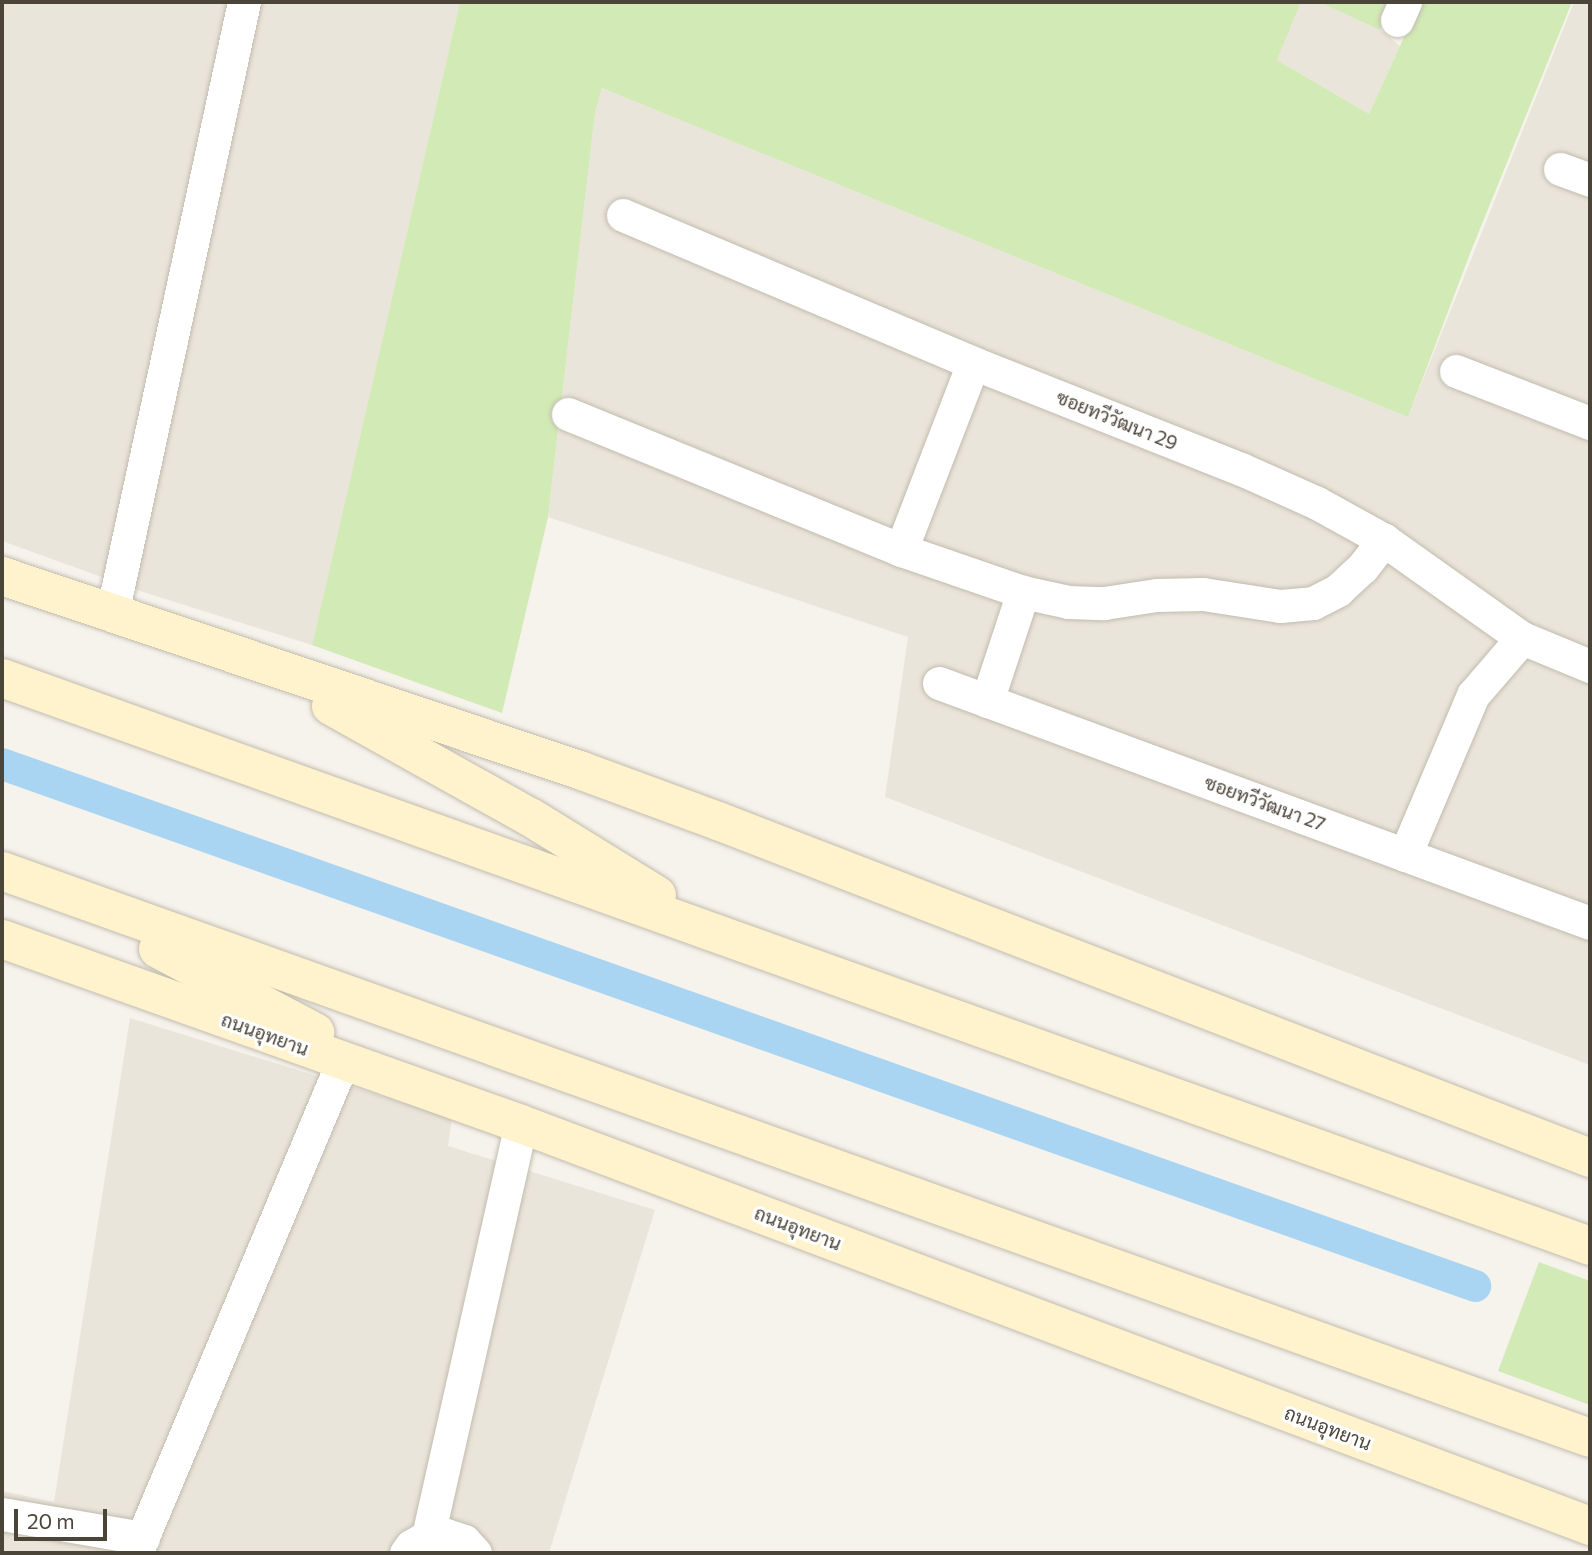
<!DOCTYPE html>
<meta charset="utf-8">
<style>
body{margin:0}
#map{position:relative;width:1592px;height:1555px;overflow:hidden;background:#f6f3ec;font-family:Commissioner,Sarabun,sans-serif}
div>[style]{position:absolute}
.residential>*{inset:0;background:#eae5da}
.green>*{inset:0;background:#d2eab5}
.canal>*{height:32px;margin:-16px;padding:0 16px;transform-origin:16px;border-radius:16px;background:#a9d4f2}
.roads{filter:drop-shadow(0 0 2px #c2bbae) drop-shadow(0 0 2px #c2bbae)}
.street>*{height:33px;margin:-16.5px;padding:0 16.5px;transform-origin:16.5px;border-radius:16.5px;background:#fff}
.secondary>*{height:38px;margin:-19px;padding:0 19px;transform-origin:19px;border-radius:19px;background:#fff3cd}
span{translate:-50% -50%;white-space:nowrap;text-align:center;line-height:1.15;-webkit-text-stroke:6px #fff;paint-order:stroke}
.street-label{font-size:19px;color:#4b4439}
.frame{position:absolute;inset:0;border:4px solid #4b4439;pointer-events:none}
.scale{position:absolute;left:14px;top:1509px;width:93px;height:32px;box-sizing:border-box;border:4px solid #4b4439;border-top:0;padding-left:9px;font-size:21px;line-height:24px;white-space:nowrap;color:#4b4439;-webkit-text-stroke:5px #fff;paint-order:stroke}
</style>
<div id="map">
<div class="residential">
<div style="clip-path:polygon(2px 2px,460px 2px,312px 645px,143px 592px,2px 541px)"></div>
<div style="clip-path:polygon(1301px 2px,1319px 2px,1380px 30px,1400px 46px,1369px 114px,1277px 60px)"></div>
<div style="clip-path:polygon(1574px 2px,1590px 2px,1590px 1065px,885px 797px,908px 637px,548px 517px,595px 113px,602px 88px,1408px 417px)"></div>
<div style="clip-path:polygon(130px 1018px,452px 1118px,448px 1146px,655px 1210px,549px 1553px,2px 1553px,2px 1491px,54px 1502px)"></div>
</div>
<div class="green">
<div style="clip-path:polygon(460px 2px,1301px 2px,1277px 60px,1369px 114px,1420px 2px,1572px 2px,1471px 251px,1408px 417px,602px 88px,595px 113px,548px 517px,502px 713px,312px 645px)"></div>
<div style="clip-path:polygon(1319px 2px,1393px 2px,1380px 30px)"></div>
<div style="clip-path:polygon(1539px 1262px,1590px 1281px,1590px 1405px,1498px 1371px)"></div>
</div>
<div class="canal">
<div style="left:2px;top:764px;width:1563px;rotate:19.51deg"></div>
</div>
<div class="roads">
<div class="street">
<div style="left:1397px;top:20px;width:20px;rotate:-66deg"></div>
<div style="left:1560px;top:169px;width:32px;rotate:20deg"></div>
<div style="left:623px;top:215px;width:380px;rotate:22.9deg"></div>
<div style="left:973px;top:363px;width:288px;rotate:21.6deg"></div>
<div style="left:1241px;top:469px;width:83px;rotate:24.1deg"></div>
<div style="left:1317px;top:503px;width:77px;rotate:28.9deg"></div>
<div style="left:1384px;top:540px;width:169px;rotate:35.4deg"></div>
<div style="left:1522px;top:638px;width:74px;rotate:22.4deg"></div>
<div style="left:1456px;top:371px;width:144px;rotate:21.2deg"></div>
<div style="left:568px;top:414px;width:360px;rotate:22.2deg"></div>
<div style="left:901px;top:550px;width:129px;rotate:19deg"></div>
<div style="left:1023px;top:592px;width:46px;rotate:12.5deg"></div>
<div style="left:1068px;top:602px;width:36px;rotate:2deg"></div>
<div style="left:1104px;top:603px;width:53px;rotate:-8.7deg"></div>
<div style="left:1156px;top:595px;width:47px;rotate:-1.2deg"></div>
<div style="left:1203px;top:594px;width:78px;rotate:8.9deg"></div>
<div style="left:1280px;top:606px;width:33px;rotate:-5deg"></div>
<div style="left:1313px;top:603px;width:28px;rotate:-27deg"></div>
<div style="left:1338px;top:590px;width:33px;rotate:-43deg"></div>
<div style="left:1362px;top:568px;width:36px;rotate:-52deg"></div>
<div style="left:901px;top:550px;width:200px;rotate:-68.9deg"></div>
<div style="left:112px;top:614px;width:626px;rotate:-77.83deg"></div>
<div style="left:939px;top:683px;width:694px;rotate:20.24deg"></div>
<div style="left:987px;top:701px;width:115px;rotate:-71.7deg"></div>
<div style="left:1405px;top:855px;width:174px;rotate:-67deg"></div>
<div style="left:1473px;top:695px;width:75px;rotate:-49.3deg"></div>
<div style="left:2px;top:1514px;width:143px;rotate:9.7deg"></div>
<div style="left:428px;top:1536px;width:422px;rotate:-77.3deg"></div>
<div style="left:136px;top:1553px;width:532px;rotate:-67.2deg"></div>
<div style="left:406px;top:1553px;width:9px;rotate:-54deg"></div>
<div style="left:411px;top:1546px;width:20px;rotate:-30deg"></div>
<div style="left:428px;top:1536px;width:18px;rotate:-3deg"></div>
<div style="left:446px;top:1535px;width:19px;rotate:18deg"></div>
<div style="left:464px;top:1541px;width:16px;rotate:47deg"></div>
</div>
<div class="secondary">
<div style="left:2px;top:576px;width:612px;rotate:18.58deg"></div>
<div style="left:582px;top:771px;width:145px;rotate:20.2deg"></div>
<div style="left:718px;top:821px;width:935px;rotate:21.13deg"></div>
<div style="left:2px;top:678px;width:1687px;rotate:19.68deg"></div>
<div style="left:331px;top:706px;width:228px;rotate:29.2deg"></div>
<div style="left:530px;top:817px;width:149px;rotate:31.6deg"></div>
<div style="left:2px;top:871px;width:1686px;rotate:19.65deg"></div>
<div style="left:2px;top:939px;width:551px;rotate:19.62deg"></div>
<div style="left:521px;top:1124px;width:1142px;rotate:20.61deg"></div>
<div style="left:158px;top:949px;width:178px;rotate:27.9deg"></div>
</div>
</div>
<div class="street-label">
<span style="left:1117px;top:420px;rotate:22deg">ซอยทวีวัฒนา 29</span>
<span style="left:1265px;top:803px;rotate:20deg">ซอยทวีวัฒนา 27</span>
<span style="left:265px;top:1034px;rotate:20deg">ถนนอุทยาน</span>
<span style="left:798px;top:1228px;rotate:21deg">ถนนอุทยาน</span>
<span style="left:1328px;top:1428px;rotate:21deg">ถนนอุทยาน</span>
</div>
<div class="frame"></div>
<div class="scale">20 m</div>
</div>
